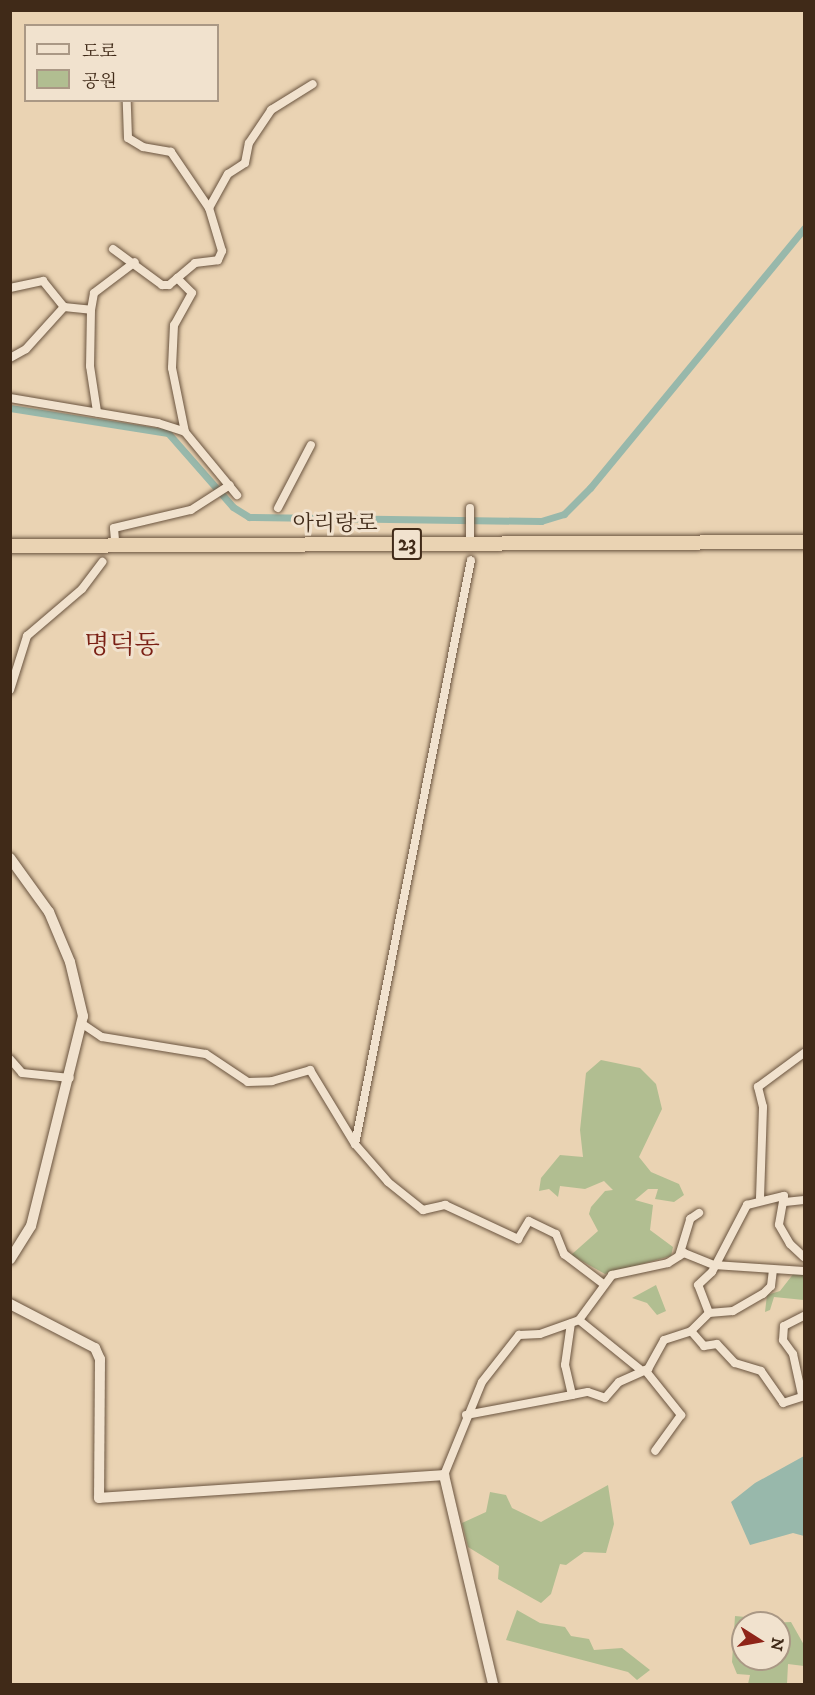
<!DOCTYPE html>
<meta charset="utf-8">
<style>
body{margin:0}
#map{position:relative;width:815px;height:1695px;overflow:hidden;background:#ead3b3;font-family:"IM FELL DW Pica","Noto Serif KR",serif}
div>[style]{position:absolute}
.green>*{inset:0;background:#b1be91}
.water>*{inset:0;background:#98b8ab}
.canal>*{height:7px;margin:-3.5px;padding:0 3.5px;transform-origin:3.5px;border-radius:3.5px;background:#98b8ab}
.roads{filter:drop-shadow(0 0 2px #6a543f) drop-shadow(0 0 2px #6a543f)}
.street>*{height:8px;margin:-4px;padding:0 4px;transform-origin:4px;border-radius:4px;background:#f1e2ce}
.secondary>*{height:10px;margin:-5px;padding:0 5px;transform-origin:5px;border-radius:5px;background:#f1e2ce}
.highway>*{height:14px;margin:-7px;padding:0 7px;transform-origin:7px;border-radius:7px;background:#ead3b3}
span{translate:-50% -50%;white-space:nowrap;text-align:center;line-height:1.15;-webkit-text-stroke:6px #f1e2ce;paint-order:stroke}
.shield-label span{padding:2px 4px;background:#f1e2ce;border:2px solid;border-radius:4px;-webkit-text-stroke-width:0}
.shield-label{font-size:21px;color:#402a18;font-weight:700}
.street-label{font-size:22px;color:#402a18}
.quarter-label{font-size:26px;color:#7a1f14}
.frame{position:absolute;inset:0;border:12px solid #402a18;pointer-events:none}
.legend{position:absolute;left:24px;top:24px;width:195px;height:78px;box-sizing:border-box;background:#f1e2ce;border:2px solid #aa9885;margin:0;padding:8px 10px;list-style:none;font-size:18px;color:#402a18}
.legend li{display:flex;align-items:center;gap:12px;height:30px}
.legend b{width:30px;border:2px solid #aa9885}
.north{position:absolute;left:731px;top:1611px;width:60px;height:60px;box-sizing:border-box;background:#f1e2ce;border:2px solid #aa9885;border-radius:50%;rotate:101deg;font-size:16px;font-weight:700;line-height:24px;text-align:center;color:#402a18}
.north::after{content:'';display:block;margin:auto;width:21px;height:27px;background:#8f2418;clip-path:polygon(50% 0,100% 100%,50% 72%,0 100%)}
</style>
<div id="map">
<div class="green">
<div style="clip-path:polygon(601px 1060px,640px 1068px,656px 1084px,662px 1109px,639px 1157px,651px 1172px,679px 1184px,684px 1195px,674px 1202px,655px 1199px,658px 1189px,648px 1189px,635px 1200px,653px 1205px,650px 1230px,673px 1247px,671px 1256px,605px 1274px,571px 1255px,598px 1231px,589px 1214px,591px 1207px,605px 1191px,613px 1190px,604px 1181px,585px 1189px,560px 1186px,558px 1197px,549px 1189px,539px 1191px,541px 1178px,560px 1155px,583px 1157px,580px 1130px,586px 1073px)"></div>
<div style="clip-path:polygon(804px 1273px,804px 1300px,774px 1297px,770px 1310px,765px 1312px,767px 1295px,780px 1291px,794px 1273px)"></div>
<div style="clip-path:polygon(656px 1285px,666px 1311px,657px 1315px,647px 1303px,632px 1298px)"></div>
<div style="clip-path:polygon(608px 1485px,614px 1524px,606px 1553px,584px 1552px,566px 1565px,560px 1564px,551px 1594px,541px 1603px,498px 1579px,499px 1566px,468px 1547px,462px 1523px,486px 1512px,490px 1492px,506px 1495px,512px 1508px,541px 1522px)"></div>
<div style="clip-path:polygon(517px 1610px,540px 1623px,565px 1627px,571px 1636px,589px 1639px,594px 1650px,622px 1648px,650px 1670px,637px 1680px,628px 1672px,506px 1640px)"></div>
<div style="clip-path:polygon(735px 1616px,756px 1618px,755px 1623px,743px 1623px,743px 1659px,779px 1659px,779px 1623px,770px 1623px,791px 1622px,804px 1645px,804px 1666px,788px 1664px,787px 1684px,748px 1684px,750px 1675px,737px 1674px,732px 1662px)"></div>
</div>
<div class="water">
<div style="clip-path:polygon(804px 1456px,804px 1536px,793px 1533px,750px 1545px,731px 1502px,755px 1483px)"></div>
</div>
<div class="canal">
<div style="left:10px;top:408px;width:160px;rotate:9deg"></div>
<div style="left:168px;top:433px;width:98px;rotate:48.7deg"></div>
<div style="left:233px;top:507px;width:19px;rotate:32deg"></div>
<div style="left:249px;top:517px;width:292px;rotate:0.8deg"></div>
<div style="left:541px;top:521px;width:24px;rotate:-17deg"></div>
<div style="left:564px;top:514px;width:37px;rotate:-45deg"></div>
<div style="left:590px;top:488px;width:337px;rotate:-50.5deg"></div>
</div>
<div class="roads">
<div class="street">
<div style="left:209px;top:208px;width:39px;rotate:-61deg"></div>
<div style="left:228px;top:174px;width:20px;rotate:-33deg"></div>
<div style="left:245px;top:163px;width:20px;rotate:-79deg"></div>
<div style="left:249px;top:143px;width:40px;rotate:-56deg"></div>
<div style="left:271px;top:110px;width:49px;rotate:-31.8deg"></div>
<div style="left:113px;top:249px;width:61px;rotate:36.3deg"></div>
<div style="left:162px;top:285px;width:7px"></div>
<div style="left:169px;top:285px;width:34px;rotate:-40deg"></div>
<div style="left:195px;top:263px;width:23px;rotate:-7deg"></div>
<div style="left:218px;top:260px;width:10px;rotate:-66deg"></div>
<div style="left:222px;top:251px;width:45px;rotate:-106.8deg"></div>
<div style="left:209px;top:208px;width:68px;rotate:-124.2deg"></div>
<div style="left:171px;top:152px;width:28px;rotate:-170deg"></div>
<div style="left:143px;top:147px;width:17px;rotate:-149deg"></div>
<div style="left:128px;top:138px;width:38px;rotate:-92deg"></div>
<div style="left:177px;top:278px;width:21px;rotate:45deg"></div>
<div style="left:192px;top:293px;width:37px;rotate:119deg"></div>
<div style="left:174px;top:325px;width:43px;rotate:92.7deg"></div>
<div style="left:172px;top:368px;width:65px;rotate:78.5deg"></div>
<div style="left:10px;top:288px;width:34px;rotate:-12deg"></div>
<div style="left:43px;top:281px;width:33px;rotate:51deg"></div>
<div style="left:64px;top:307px;width:27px;rotate:6deg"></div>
<div style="left:91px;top:310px;width:56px;rotate:91deg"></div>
<div style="left:90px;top:366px;width:47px;rotate:81.3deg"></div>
<div style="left:91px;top:310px;width:17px;rotate:-80deg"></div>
<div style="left:94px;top:293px;width:51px;rotate:-37.1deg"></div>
<div style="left:10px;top:358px;width:18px;rotate:-29deg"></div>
<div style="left:26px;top:349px;width:57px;rotate:-47.9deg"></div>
<div style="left:10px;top:398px;width:150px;rotate:9.6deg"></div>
<div style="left:158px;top:423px;width:28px;rotate:18deg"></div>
<div style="left:185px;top:432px;width:82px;rotate:50.5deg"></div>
<div style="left:278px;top:508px;width:71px;rotate:-62.4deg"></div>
<div style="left:470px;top:508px;width:30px;rotate:90deg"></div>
<div style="left:115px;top:540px;width:12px;rotate:-95deg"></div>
<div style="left:114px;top:528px;width:79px;rotate:-13.2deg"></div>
<div style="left:191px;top:510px;width:46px;rotate:-32.7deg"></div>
<div style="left:10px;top:690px;width:57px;rotate:-72.5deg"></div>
<div style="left:27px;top:636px;width:72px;rotate:-40.5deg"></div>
<div style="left:82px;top:589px;width:34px;rotate:-53deg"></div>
<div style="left:81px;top:1023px;width:25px;rotate:34deg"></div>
<div style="left:102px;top:1037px;width:105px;rotate:9.3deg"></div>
<div style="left:206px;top:1054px;width:50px;rotate:33.7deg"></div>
<div style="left:248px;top:1082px;width:24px;rotate:-2deg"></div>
<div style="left:272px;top:1081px;width:40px;rotate:-16deg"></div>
<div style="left:310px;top:1070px;width:87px;rotate:58.7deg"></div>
<div style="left:355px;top:1144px;width:50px;rotate:49deg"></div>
<div style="left:388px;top:1182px;width:45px;rotate:38.7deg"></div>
<div style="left:423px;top:1210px;width:23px;rotate:-13deg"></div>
<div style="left:445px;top:1205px;width:81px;rotate:25deg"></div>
<div style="left:518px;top:1239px;width:21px;rotate:-59deg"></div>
<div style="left:529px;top:1221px;width:30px;rotate:26deg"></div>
<div style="left:556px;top:1234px;width:22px;rotate:68deg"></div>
<div style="left:564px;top:1254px;width:48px;rotate:37.3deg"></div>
<div style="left:10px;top:1059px;width:18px;rotate:49deg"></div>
<div style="left:22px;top:1073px;width:48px;rotate:5.9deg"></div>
<div style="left:355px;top:1144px;width:595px;rotate:-78.77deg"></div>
<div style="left:760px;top:1198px;width:91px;rotate:-88.1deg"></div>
<div style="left:763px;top:1107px;width:21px;rotate:-104deg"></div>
<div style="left:758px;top:1087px;width:57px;rotate:-36.5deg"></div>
<div style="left:785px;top:1202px;width:19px;rotate:-6deg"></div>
<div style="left:679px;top:1256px;width:39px;rotate:-73deg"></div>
<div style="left:690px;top:1219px;width:11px;rotate:-34deg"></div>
<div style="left:709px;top:1313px;width:30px;rotate:-111deg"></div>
<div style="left:698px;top:1285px;width:19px;rotate:-43deg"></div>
<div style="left:712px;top:1272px;width:76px;rotate:-62.4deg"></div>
<div style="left:747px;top:1205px;width:38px;rotate:-14deg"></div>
<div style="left:784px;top:1196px;width:29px;rotate:100deg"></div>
<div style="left:779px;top:1225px;width:22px;rotate:60deg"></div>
<div style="left:790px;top:1244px;width:19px;rotate:43deg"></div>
<div style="left:579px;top:1320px;width:81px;rotate:39deg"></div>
<div style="left:691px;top:1331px;width:25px;rotate:-45deg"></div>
<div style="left:709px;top:1313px;width:24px;rotate:-5deg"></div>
<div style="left:733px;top:1311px;width:34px;rotate:-30deg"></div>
<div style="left:763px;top:1294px;width:11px;rotate:-45deg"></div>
<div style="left:771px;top:1286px;width:16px;rotate:-83deg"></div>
<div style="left:645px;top:1370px;width:58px;rotate:51.3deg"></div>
<div style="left:681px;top:1415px;width:44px;rotate:125.8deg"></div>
<div style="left:572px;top:1395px;width:16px;rotate:-11deg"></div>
<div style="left:588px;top:1392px;width:18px;rotate:19deg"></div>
<div style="left:605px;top:1398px;width:21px;rotate:-49deg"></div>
<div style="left:619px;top:1382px;width:32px;rotate:-24deg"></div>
<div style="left:648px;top:1369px;width:33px;rotate:-61deg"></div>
<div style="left:664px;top:1340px;width:28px;rotate:-18deg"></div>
<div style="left:691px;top:1331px;width:20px;rotate:49deg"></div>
<div style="left:704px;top:1346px;width:13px;rotate:-9deg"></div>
<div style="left:717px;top:1344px;width:26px;rotate:47deg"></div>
<div style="left:735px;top:1363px;width:27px;rotate:17deg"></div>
<div style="left:761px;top:1371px;width:39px;rotate:55deg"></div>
<div style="left:783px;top:1403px;width:22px;rotate:-18deg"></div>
<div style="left:802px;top:1395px;width:42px;rotate:-102.4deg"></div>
<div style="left:793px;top:1354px;width:17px;rotate:-126deg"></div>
<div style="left:783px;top:1340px;width:14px;rotate:-86deg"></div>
<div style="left:784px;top:1326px;width:22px;rotate:-27deg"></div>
<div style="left:466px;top:1415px;width:108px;rotate:-10.7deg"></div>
<div style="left:572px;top:1395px;width:31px;rotate:-103deg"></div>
<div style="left:565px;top:1365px;width:42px;rotate:-81.9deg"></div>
<div style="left:444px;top:1475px;width:100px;rotate:-67.8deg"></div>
<div style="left:482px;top:1382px;width:60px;rotate:-51.8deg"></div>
<div style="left:519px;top:1335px;width:21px;rotate:-3deg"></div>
<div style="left:540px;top:1334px;width:41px;rotate:-19.7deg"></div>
<div style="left:579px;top:1320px;width:56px;rotate:-53.7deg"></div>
<div style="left:612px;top:1275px;width:57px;rotate:-12.1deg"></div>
<div style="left:668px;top:1263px;width:19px;rotate:-32deg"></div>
<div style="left:684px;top:1253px;width:32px;rotate:22deg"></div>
<div style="left:714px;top:1265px;width:90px;rotate:3.8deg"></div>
</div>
<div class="secondary">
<div style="left:10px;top:858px;width:67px;rotate:54.2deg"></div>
<div style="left:49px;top:912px;width:54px;rotate:67.2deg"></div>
<div style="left:70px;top:962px;width:56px;rotate:76.5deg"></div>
<div style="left:83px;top:1016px;width:216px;rotate:103.9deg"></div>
<div style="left:31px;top:1226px;width:39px;rotate:122deg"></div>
<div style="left:10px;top:1304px;width:96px;rotate:27.4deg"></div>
<div style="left:95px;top:1348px;width:12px;rotate:66deg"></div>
<div style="left:100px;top:1359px;width:139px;rotate:90.4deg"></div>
<div style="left:99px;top:1498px;width:346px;rotate:-3.8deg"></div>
<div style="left:444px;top:1475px;width:215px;rotate:76.8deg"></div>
</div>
<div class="highway">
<div style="left:10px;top:546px;width:794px;rotate:-0.29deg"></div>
</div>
</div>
<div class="shield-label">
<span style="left:407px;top:544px">23</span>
</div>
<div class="street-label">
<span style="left:335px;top:524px">아리랑로</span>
</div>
<div class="quarter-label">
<span style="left:122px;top:646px">명덕동</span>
</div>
<div class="frame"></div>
<ul class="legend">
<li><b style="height:8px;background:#f1e2ce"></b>도로</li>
<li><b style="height:16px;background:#b1be91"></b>공원</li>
</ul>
<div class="north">N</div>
</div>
